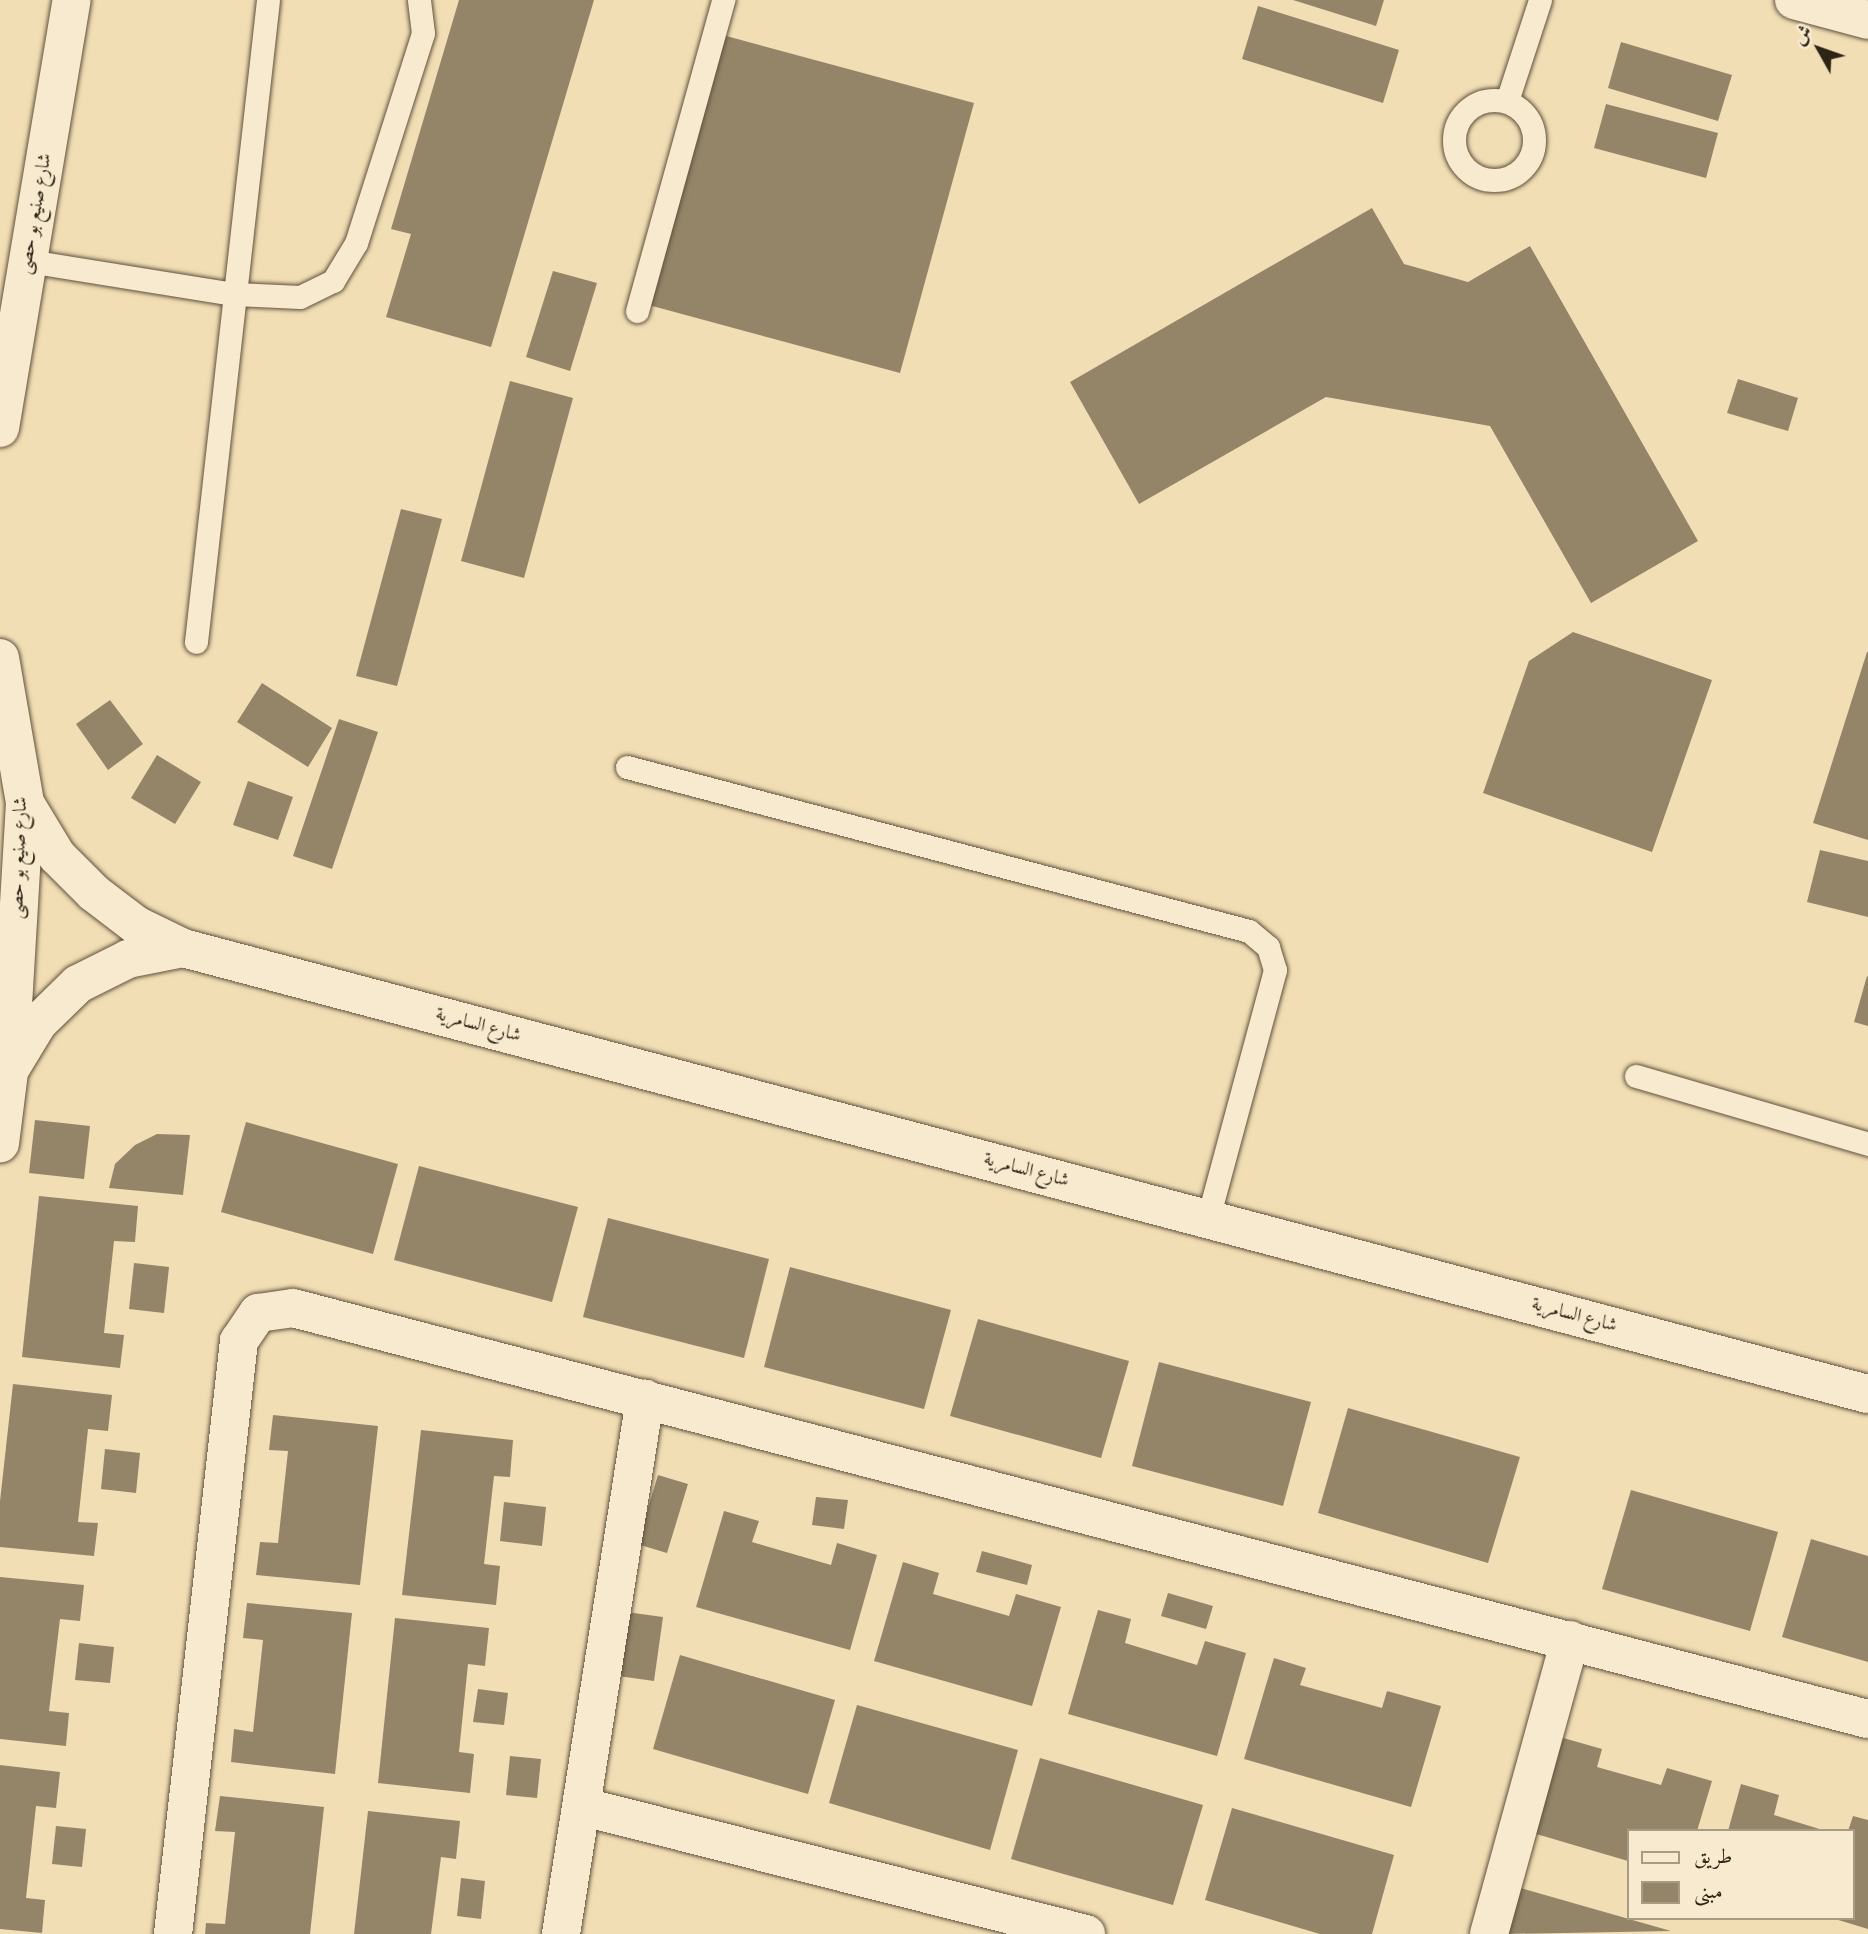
<!DOCTYPE html>
<meta charset="utf-8">
<style>
body{margin:0}
#map{position:relative;width:1868px;height:1934px;overflow:hidden;background:#f2deb4;font-family:Vollkorn,Amiri,serif}
div>[style]{position:absolute}
.building>*{inset:0;background:#948568}
.roads{filter:drop-shadow(0 0 2px #5f523e) drop-shadow(0 0 2px #5f523e)}
.lane>*{height:23px;margin:-11.5px;padding:0 11.5px;transform-origin:11.5px;border-radius:11.5px;background:#f7eace}
.lane>.ring{margin:-11.5px;padding:0;box-sizing:content-box;background:none;border:23px solid #f7eace;border-radius:50%}
.street>*{height:38px;margin:-19px;padding:0 19px;transform-origin:19px;border-radius:19px;background:#f7eace}
.secondary>*{height:38px;margin:-19px;padding:0 19px;transform-origin:19px;border-radius:19px;background:#f7eace}
span{translate:-50% -50%;white-space:nowrap;text-align:center;line-height:1.15;-webkit-text-stroke:5px #f7eace;paint-order:stroke}
.street-label{font-size:19px;color:#2e2416}
.legend{position:absolute;left:1627px;top:1829px;width:228px;height:91px;box-sizing:border-box;background:#f7eace;border:2px solid #a79b84;margin:0;padding:9px 12px;list-style:none;font-size:21px;color:#2e2416}
.legend li{display:flex;align-items:center;gap:14px;height:35px}
.legend b{width:35px;border:2px solid #a79b84}
.north{position:absolute;left:1784px;top:14px;width:70px;height:70px;-webkit-text-stroke:5px #f7eace;paint-order:stroke;rotate:310deg;font-size:19px;font-weight:700;line-height:28px;text-align:center;color:#2e2416}
.north::after{content:'';display:block;margin:auto;width:24px;height:32px;background:#2e2416;clip-path:polygon(50% 0,100% 100%,50% 72%,0 100%)}
</style>
<div id="map">
<div class="building">
<div style="clip-path:polygon(459px 0,594px 0,491px 347px,386px 317px,411px 234px,391px 229px)"></div>
<div style="clip-path:polygon(1293px 0,1384px 0,1376px 26px)"></div>
<div style="clip-path:polygon(1258px 6px,1399px 50px,1383px 103px,1242px 59px)"></div>
<div style="clip-path:polygon(719px 34px,974px 103px,900px 373px,645px 304px)"></div>
<div style="clip-path:polygon(1621px 42px,1732px 75px,1718px 121px,1608px 88px)"></div>
<div style="clip-path:polygon(1606px 104px,1718px 133px,1706px 178px,1594px 148px)"></div>
<div style="clip-path:polygon(1372px 208px,1404px 264px,1468px 282px,1530px 246px,1698px 541px,1591px 603px,1490px 426px,1326px 397px,1139px 504px,1070px 382px)"></div>
<div style="clip-path:polygon(553px 271px,597px 283px,570px 371px,526px 357px)"></div>
<div style="clip-path:polygon(1738px 379px,1798px 398px,1788px 431px,1727px 413px)"></div>
<div style="clip-path:polygon(510px 381px,573px 398px,524px 578px,461px 561px)"></div>
<div style="clip-path:polygon(401px 509px,442px 519px,397px 686px,356px 676px)"></div>
<div style="clip-path:polygon(1573px 632px,1712px 680px,1652px 852px,1483px 793px,1529px 661px)"></div>
<div style="clip-path:polygon(1867px 652px,1868px 652px,1868px 840px,1813px 823px)"></div>
<div style="clip-path:polygon(262px 683px,332px 728px,308px 767px,237px 722px)"></div>
<div style="clip-path:polygon(110px 700px,143px 744px,108px 770px,76px 724px)"></div>
<div style="clip-path:polygon(339px 719px,378px 732px,332px 869px,293px 856px)"></div>
<div style="clip-path:polygon(157px 755px,201px 782px,175px 824px,131px 798px)"></div>
<div style="clip-path:polygon(248px 781px,293px 797px,278px 840px,233px 825px)"></div>
<div style="clip-path:polygon(1820px 850px,1868px 861px,1868px 917px,1807px 902px)"></div>
<div style="clip-path:polygon(1867px 976px,1868px 977px,1868px 1026px,1854px 1022px)"></div>
<div style="clip-path:polygon(35px 1120px,90px 1126px,84px 1179px,29px 1173px)"></div>
<div style="clip-path:polygon(246px 1122px,398px 1164px,373px 1254px,221px 1212px)"></div>
<div style="clip-path:polygon(157px 1134px,190px 1135px,183px 1195px,109px 1188px,115px 1164px,135px 1145px)"></div>
<div style="clip-path:polygon(419px 1166px,578px 1207px,552px 1302px,394px 1260px)"></div>
<div style="clip-path:polygon(39px 1196px,138px 1206px,135px 1242px,114px 1241px,104px 1333px,124px 1335px,120px 1368px,22px 1357px)"></div>
<div style="clip-path:polygon(608px 1218px,769px 1259px,744px 1358px,583px 1317px)"></div>
<div style="clip-path:polygon(134px 1263px,169px 1267px,164px 1313px,129px 1309px)"></div>
<div style="clip-path:polygon(790px 1267px,951px 1310px,924px 1409px,764px 1367px)"></div>
<div style="clip-path:polygon(978px 1319px,1129px 1361px,1101px 1458px,950px 1416px)"></div>
<div style="clip-path:polygon(1159px 1362px,1311px 1402px,1283px 1506px,1132px 1466px)"></div>
<div style="clip-path:polygon(13px 1384px,112px 1395px,108px 1431px,88px 1429px,78px 1522px,98px 1523px,94px 1556px,0 1547px,0 1501px)"></div>
<div style="clip-path:polygon(1348px 1408px,1520px 1457px,1488px 1563px,1318px 1513px)"></div>
<div style="clip-path:polygon(273px 1415px,378px 1426px,360px 1585px,256px 1575px,260px 1542px,278px 1543px,288px 1451px,269px 1450px)"></div>
<div style="clip-path:polygon(421px 1430px,513px 1440px,510px 1477px,494px 1476px,484px 1564px,500px 1566px,496px 1605px,402px 1595px)"></div>
<div style="clip-path:polygon(105px 1449px,140px 1453px,136px 1493px,101px 1489px)"></div>
<div style="clip-path:polygon(658px 1475px,688px 1484px,667px 1553px,637px 1544px)"></div>
<div style="clip-path:polygon(1631px 1490px,1778px 1532px,1750px 1631px,1602px 1589px)"></div>
<div style="clip-path:polygon(816px 1497px,848px 1500px,844px 1529px,812px 1525px)"></div>
<div style="clip-path:polygon(504px 1502px,546px 1507px,542px 1546px,500px 1541px)"></div>
<div style="clip-path:polygon(724px 1511px,759px 1521px,752px 1542px,831px 1565px,837px 1543px,877px 1555px,850px 1650px,696px 1607px)"></div>
<div style="clip-path:polygon(1811px 1539px,1868px 1556px,1868px 1662px,1782px 1637px)"></div>
<div style="clip-path:polygon(982px 1551px,1032px 1565px,1027px 1585px,976px 1572px)"></div>
<div style="clip-path:polygon(903px 1562px,939px 1573px,933px 1594px,1009px 1616px,1016px 1594px,1061px 1607px,1032px 1706px,874px 1661px)"></div>
<div style="clip-path:polygon(0 1577px,84px 1585px,80px 1621px,60px 1619px,49px 1711px,69px 1713px,66px 1746px,0 1739px)"></div>
<div style="clip-path:polygon(1168px 1593px,1213px 1606px,1206px 1629px,1161px 1616px)"></div>
<div style="clip-path:polygon(247px 1603px,352px 1613px,335px 1774px,231px 1762px,234px 1729px,253px 1732px,263px 1640px,243px 1638px)"></div>
<div style="clip-path:polygon(1098px 1610px,1131px 1619px,1125px 1643px,1197px 1665px,1205px 1641px,1246px 1653px,1217px 1756px,1068px 1714px)"></div>
<div style="clip-path:polygon(619px 1611px,663px 1617px,654px 1681px,611px 1675px)"></div>
<div style="clip-path:polygon(395px 1618px,489px 1628px,485px 1666px,468px 1664px,459px 1752px,474px 1754px,470px 1793px,378px 1783px)"></div>
<div style="clip-path:polygon(79px 1643px,114px 1647px,110px 1683px,75px 1680px)"></div>
<div style="clip-path:polygon(680px 1655px,835px 1700px,808px 1794px,653px 1749px)"></div>
<div style="clip-path:polygon(1274px 1658px,1306px 1668px,1300px 1685px,1382px 1708px,1387px 1691px,1441px 1706px,1411px 1807px,1244px 1759px)"></div>
<div style="clip-path:polygon(478px 1689px,508px 1693px,504px 1725px,473px 1722px)"></div>
<div style="clip-path:polygon(857px 1705px,1018px 1750px,990px 1850px,829px 1803px)"></div>
<div style="clip-path:polygon(1560px 1737px,1602px 1749px,1597px 1767px,1661px 1785px,1667px 1768px,1712px 1781px,1697px 1831px,1628px 1831px,1628px 1861px,1533px 1833px)"></div>
<div style="clip-path:polygon(510px 1756px,541px 1759px,537px 1798px,506px 1795px)"></div>
<div style="clip-path:polygon(1040px 1758px,1203px 1805px,1173px 1905px,1011px 1859px)"></div>
<div style="clip-path:polygon(0 1765px,60px 1772px,56px 1808px,36px 1806px,26px 1898px,45px 1900px,42px 1933px,0 1929px)"></div>
<div style="clip-path:polygon(1741px 1784px,1779px 1795px,1774px 1815px,1826px 1831px,1728px 1831px)"></div>
<div style="clip-path:polygon(220px 1796px,324px 1807px,310px 1934px,205px 1934px,206px 1923px,225px 1924px,235px 1832px,215px 1831px)"></div>
<div style="clip-path:polygon(1232px 1808px,1394px 1855px,1372px 1934px,1320px 1934px,1205px 1900px)"></div>
<div style="clip-path:polygon(368px 1811px,460px 1821px,456px 1859px,441px 1857px,431px 1934px,354px 1934px)"></div>
<div style="clip-path:polygon(1853px 1816px,1868px 1820px,1868px 1929px,1835px 1919px,1852px 1918px,1852px 1831px,1848px 1831px)"></div>
<div style="clip-path:polygon(56px 1826px,86px 1829px,82px 1867px,52px 1864px)"></div>
<div style="clip-path:polygon(461px 1878px,485px 1881px,481px 1919px,457px 1916px)"></div>
<div style="clip-path:polygon(1517px 1887px,1671px 1931px,1504px 1934px)"></div>
</div>
<div class="roads">
<div class="lane">
<div style="left:268px;top:0;width:296px;rotate:96.4deg"></div>
<div style="left:235px;top:294px;width:65px;rotate:2.6deg"></div>
<div style="left:300px;top:297px;width:37px;rotate:-26deg"></div>
<div style="left:333px;top:281px;width:44px;rotate:-58.8deg"></div>
<div style="left:356px;top:243px;width:220px;rotate:-72.3deg"></div>
<div style="left:423px;top:33px;width:33px;rotate:-97deg"></div>
<div class="ring" style="left:1454px;top:100px;width:57px;height:57px"></div>
<div style="left:1507px;top:101px;width:106px;rotate:-71.9deg"></div>
<div style="left:28px;top:261px;width:210px;rotate:9.1deg"></div>
<div style="left:235px;top:294px;width:350px;rotate:96.4deg"></div>
<div style="left:637px;top:311px;width:323px;rotate:-74.5deg"></div>
<div style="left:627px;top:767px;width:643px;rotate:14.77deg"></div>
<div style="left:1249px;top:931px;width:25px;rotate:40deg"></div>
<div style="left:1268px;top:947px;width:24px;rotate:73deg"></div>
<div style="left:1275px;top:970px;width:258px;rotate:105.1deg"></div>
<div style="left:1636px;top:1076px;width:242px;rotate:16.3deg"></div>
</div>
<div class="street">
<div style="left:1794px;top:0;width:77px;rotate:15.1deg"></div>
<div style="left:0;top:658px;width:147px;rotate:80.2deg"></div>
<div style="left:25px;top:803px;width:269px;rotate:93.4deg"></div>
<div style="left:9px;top:1072px;width:72px;rotate:97.2deg"></div>
<div style="left:25px;top:803px;width:62px;rotate:58.9deg"></div>
<div style="left:57px;top:856px;width:52px;rotate:45deg"></div>
<div style="left:94px;top:893px;width:53px;rotate:37.3deg"></div>
<div style="left:136px;top:925px;width:52px;rotate:26.1deg"></div>
<div style="left:183px;top:948px;width:1743px;rotate:14.83deg"></div>
<div style="left:12px;top:1066px;width:50px;rotate:-58.8deg"></div>
<div style="left:38px;top:1023px;width:56px;rotate:-44.3deg"></div>
<div style="left:78px;top:984px;width:56px;rotate:-26.6deg"></div>
<div style="left:128px;top:959px;width:56px;rotate:-11.3deg"></div>
<div style="left:584px;top:1807px;width:518px;rotate:14.2deg"></div>
<div style="left:173px;top:1934px;width:597px;rotate:-83.65deg"></div>
<div style="left:239px;top:1341px;width:34px;rotate:-56deg"></div>
<div style="left:258px;top:1313px;width:35px;rotate:-8deg"></div>
<div style="left:293px;top:1308px;width:1628px;rotate:14.63deg"></div>
<div style="left:561px;top:1934px;width:542px;rotate:-81.08deg"></div>
<div style="left:1489px;top:1934px;width:305px;rotate:-74.6deg"></div>
</div>
<div class="secondary">
<div style="left:0;top:428px;width:434px;rotate:-80.5deg"></div>
</div>
</div>
<div class="street-label">
<span style="left:36px;top:214px;rotate:-80deg">شارع صنيع بو حصى</span>
<span style="left:20px;top:858px;rotate:-88deg">شارع صنيع بو حصى</span>
<span style="left:478px;top:1026px;rotate:15deg">شارع السامرية</span>
<span style="left:1026px;top:1171px;rotate:15deg">شارع السامرية</span>
<span style="left:1574px;top:1316px;rotate:15deg">شارع السامرية</span>
</div>
<ul class="legend">
<li><b style="height:9px;background:#f7eace"></b>طريق</li>
<li><b style="height:19px;background:#948568"></b>مبنى</li>
</ul>
<div class="north">ش</div>
</div>
